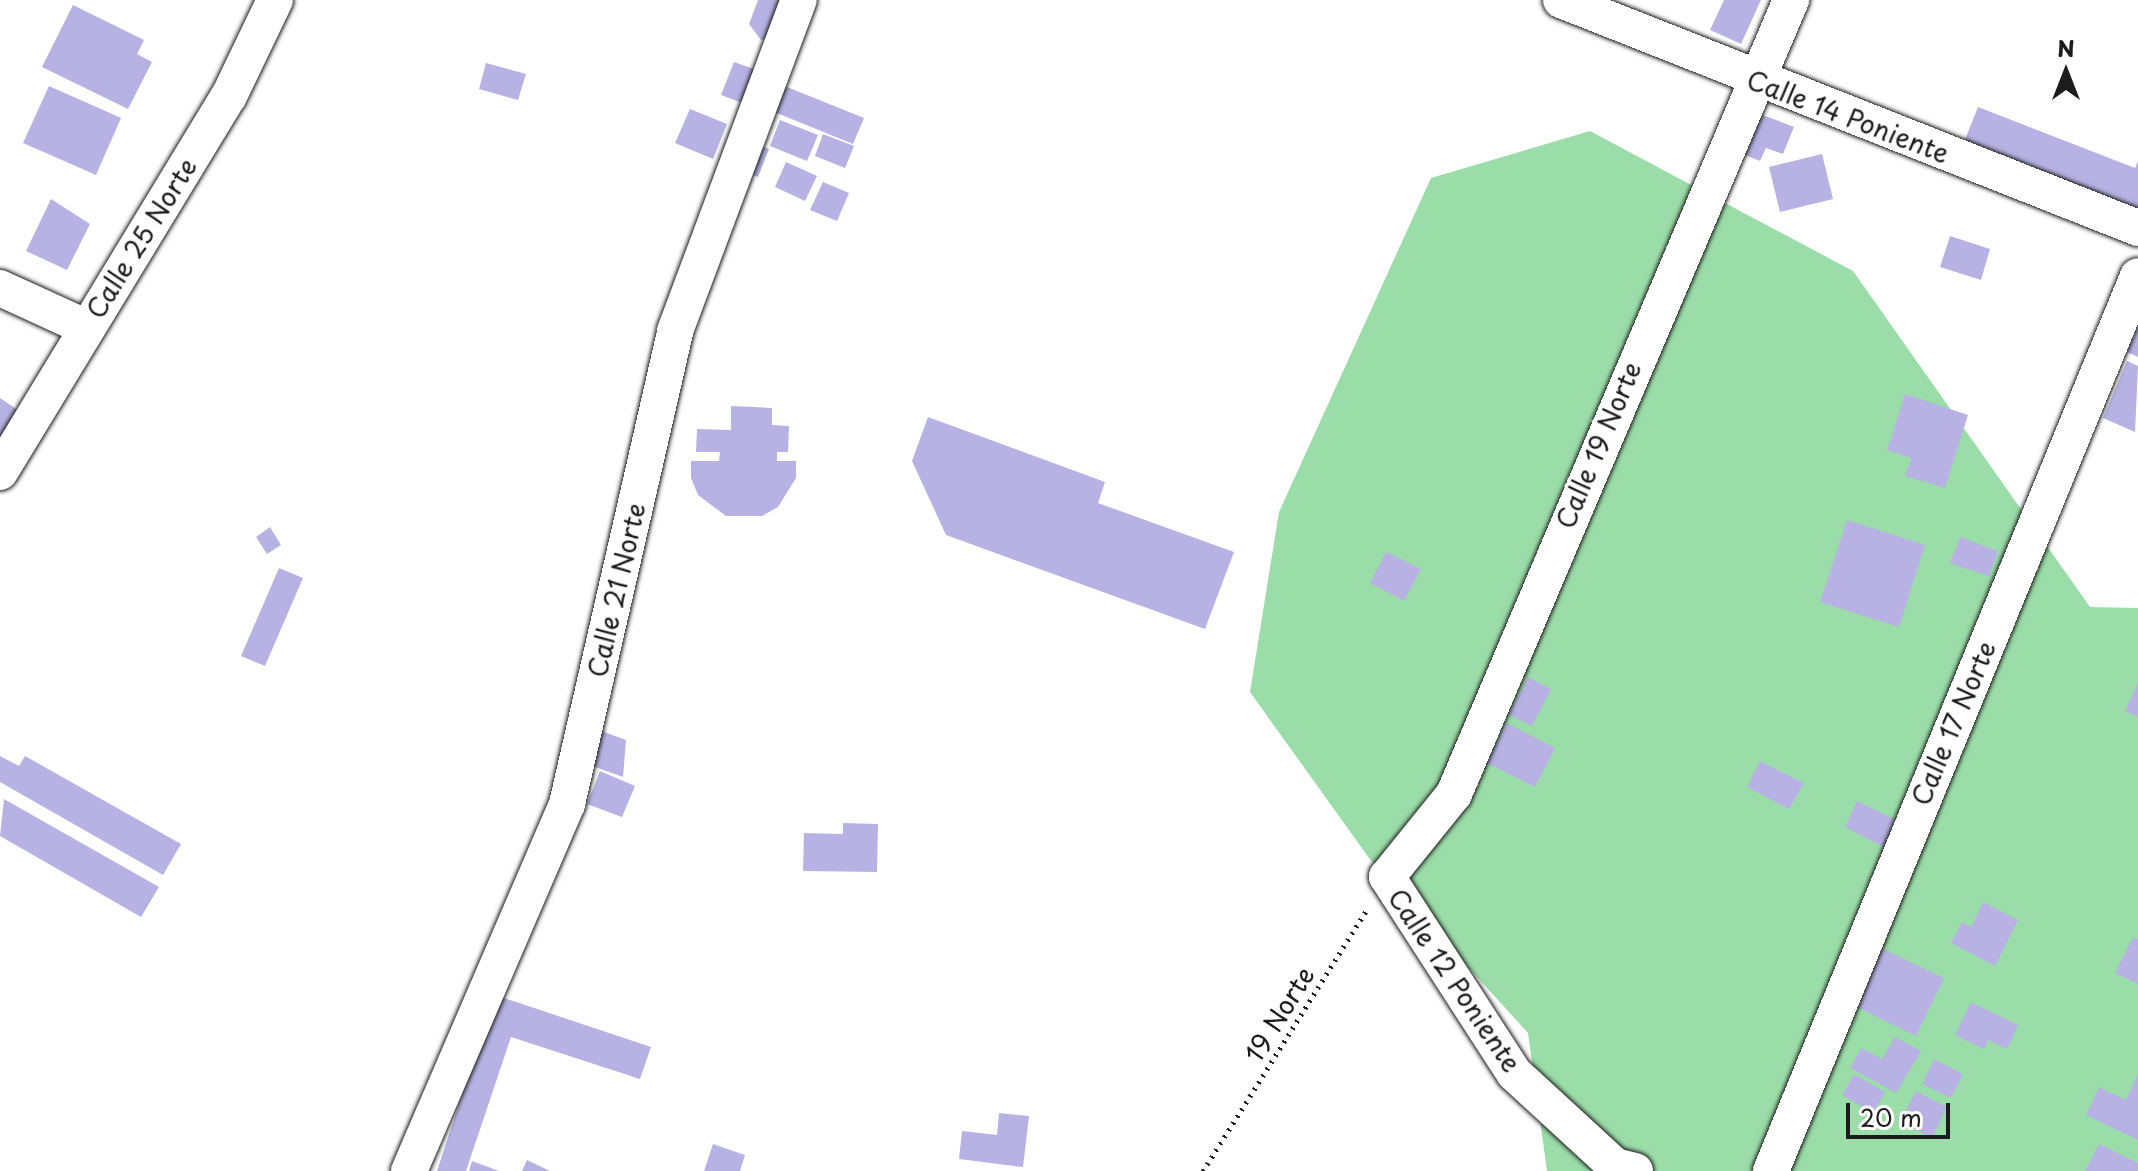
<!DOCTYPE html>
<style>
body{margin:0}
#map{position:relative;width:2138px;height:1171px;overflow:hidden;background:#fff;font-family:"Playpen Sans",sans-serif}
div>[style]{position:absolute}
.green>*{inset:0;background:#9bdda8}
.building>*{inset:0;background:#b7b2e3}
.path>*{height:5px;margin-top:-2.5px;transform-origin:0;background:repeating-linear-gradient(90deg,#1c1c1c 0 2px,transparent 0 8px)}
.roads{filter:drop-shadow(0 0 2px #1c1c1c) drop-shadow(0 0 2px #1c1c1c)}
.minor>*{height:36px;margin:-18px;padding:0 18px;transform-origin:18px;border-radius:18px;background:#fff}
span{translate:-50% -50%;white-space:nowrap;text-align:center;line-height:1.15;-webkit-text-stroke:7px #fff;paint-order:stroke}
.street-label{font-size:26px;color:#1c1c1c}
.north{position:absolute;left:2026px;top:32px;width:80px;height:80px;-webkit-text-stroke:6px #fff;paint-order:stroke;rotate:0deg;font-size:22px;font-weight:700;line-height:32px;text-align:center;color:#1c1c1c}
.north::after{content:'';display:block;margin:auto;width:28px;height:36px;background:#1c1c1c;clip-path:polygon(50% 0,100% 100%,50% 72%,0 100%)}
.scale{position:absolute;left:1846px;top:1103px;width:104px;height:36px;box-sizing:border-box;border:4px solid #1c1c1c;border-top:0;padding-left:10px;font-size:24px;line-height:28px;white-space:nowrap;color:#1c1c1c;-webkit-text-stroke:6px #fff;paint-order:stroke}
</style>
<div id="map">
<div class="green">
<div style="clip-path:polygon(1590px 131px,1853px 271px,2090px 607px,2138px 608px,2138px 1171px,1547px 1171px,1528px 1033px,1369px 858px,1250px 692px,1279px 512px,1431px 178px)"></div>
</div>
<div class="building">
<div style="clip-path:polygon(758px 0,779px 0,789px 11px,780px 35px,761px 40px,749px 24px)"></div>
<div style="clip-path:polygon(1724px 0,1761px 0,1741px 44px,1710px 30px)"></div>
<div style="clip-path:polygon(73px 5px,144px 40px,137px 54px,152px 62px,128px 109px,42px 67px)"></div>
<div style="clip-path:polygon(734px 62px,754px 69px,742px 103px,721px 95px)"></div>
<div style="clip-path:polygon(486px 63px,526px 74px,518px 100px,479px 89px)"></div>
<div style="clip-path:polygon(772px 81px,864px 118px,853px 144px,762px 107px)"></div>
<div style="clip-path:polygon(49px 86px,121px 118px,96px 175px,23px 143px)"></div>
<div style="clip-path:polygon(1978px 107px,2135px 168px,2138px 161px,2138px 210px,1964px 142px)"></div>
<div style="clip-path:polygon(690px 109px,727px 124px,713px 159px,675px 143px)"></div>
<div style="clip-path:polygon(1755px 112px,1794px 127px,1783px 154px,1766px 148px,1760px 161px,1740px 153px)"></div>
<div style="clip-path:polygon(780px 120px,818px 135px,807px 161px,770px 146px)"></div>
<div style="clip-path:polygon(823px 134px,854px 146px,845px 168px,815px 156px)"></div>
<div style="clip-path:polygon(747px 140px,769px 149px,758px 177px,735px 168px)"></div>
<div style="clip-path:polygon(1822px 154px,1833px 199px,1780px 212px,1769px 167px)"></div>
<div style="clip-path:polygon(786px 162px,817px 176px,805px 201px,775px 187px)"></div>
<div style="clip-path:polygon(823px 182px,849px 193px,837px 221px,810px 210px)"></div>
<div style="clip-path:polygon(51px 199px,90px 224px,67px 270px,26px 251px)"></div>
<div style="clip-path:polygon(1950px 236px,1990px 249px,1981px 280px,1940px 267px)"></div>
<div style="clip-path:polygon(2138px 326px,2138px 357px,2127px 352px)"></div>
<div style="clip-path:polygon(2127px 361px,2138px 366px,2135px 432px,2103px 418px)"></div>
<div style="clip-path:polygon(1905px 394px,1968px 415px,1945px 488px,1905px 476px,1911px 458px,1887px 450px)"></div>
<div style="clip-path:polygon(0 398px,25px 415px,0 452px)"></div>
<div style="clip-path:polygon(731px 406px,772px 408px,772px 425px,789px 426px,788px 452px,777px 452px,777px 461px,796px 461px,796px 478px,778px 507px,762px 516px,726px 516px,698px 495px,691px 478px,691px 461px,719px 461px,720px 452px,696px 452px,697px 429px,731px 430px)"></div>
<div style="clip-path:polygon(928px 417px,1105px 482px,1098px 503px,1234px 552px,1205px 629px,946px 535px,912px 461px)"></div>
<div style="clip-path:polygon(1847px 520px,1925px 545px,1899px 627px,1820px 602px)"></div>
<div style="clip-path:polygon(270px 527px,281px 545px,267px 554px,256px 537px)"></div>
<div style="clip-path:polygon(1960px 537px,1998px 551px,1989px 576px,1950px 563px)"></div>
<div style="clip-path:polygon(1386px 552px,1421px 569px,1404px 601px,1370px 583px)"></div>
<div style="clip-path:polygon(279px 568px,303px 578px,265px 666px,241px 656px)"></div>
<div style="clip-path:polygon(1528px 677px,1551px 689px,1532px 726px,1509px 715px)"></div>
<div style="clip-path:polygon(2138px 683px,2138px 717px,2125px 711px)"></div>
<div style="clip-path:polygon(1507px 723px,1555px 748px,1535px 787px,1487px 763px)"></div>
<div style="clip-path:polygon(596px 729px,626px 740px,623px 777px,584px 763px)"></div>
<div style="clip-path:polygon(0 756px,19px 766px,25px 756px,181px 844px,163px 875px,0 782px)"></div>
<div style="clip-path:polygon(1760px 761px,1804px 783px,1789px 809px,1747px 787px)"></div>
<div style="clip-path:polygon(600px 771px,635px 786px,622px 817px,587px 804px)"></div>
<div style="clip-path:polygon(4px 799px,159px 887px,141px 917px,0 836px)"></div>
<div style="clip-path:polygon(1857px 801px,1898px 821px,1884px 847px,1845px 827px)"></div>
<div style="clip-path:polygon(843px 823px,878px 824px,877px 872px,803px 871px,804px 833px,843px 834px)"></div>
<div style="clip-path:polygon(1983px 902px,2018px 920px,1995px 966px,1951px 943px,1962px 922px,1971px 927px)"></div>
<div style="clip-path:polygon(2133px 937px,2138px 939px,2138px 984px,2115px 973px)"></div>
<div style="clip-path:polygon(1883px 949px,1944px 978px,1916px 1036px,1855px 1006px)"></div>
<div style="clip-path:polygon(495px 995px,651px 1047px,640px 1079px,511px 1037px,466px 1171px,437px 1171px)"></div>
<div style="clip-path:polygon(1971px 1002px,2018px 1025px,2007px 1049px,1988px 1040px,1984px 1049px,1955px 1035px)"></div>
<div style="clip-path:polygon(1895px 1037px,1921px 1051px,1896px 1093px,1850px 1068px,1861px 1048px,1882px 1059px)"></div>
<div style="clip-path:polygon(1934px 1059px,1963px 1074px,1951px 1098px,1922px 1084px)"></div>
<div style="clip-path:polygon(1854px 1074px,1885px 1092px,1873px 1113px,1842px 1095px)"></div>
<div style="clip-path:polygon(2138px 1074px,2138px 1140px,2086px 1115px,2099px 1087px,2126px 1100px)"></div>
<div style="clip-path:polygon(1916px 1091px,1947px 1107px,1932px 1138px,1900px 1122px)"></div>
<div style="clip-path:polygon(999px 1113px,1029px 1116px,1023px 1167px,959px 1159px,962px 1131px,997px 1135px)"></div>
<div style="clip-path:polygon(713px 1144px,745px 1155px,740px 1171px,704px 1171px)"></div>
<div style="clip-path:polygon(2099px 1144px,2138px 1163px,2138px 1171px,2085px 1171px)"></div>
<div style="clip-path:polygon(527px 1160px,550px 1171px,522px 1171px)"></div>
<div style="clip-path:polygon(472px 1161px,499px 1171px,469px 1171px)"></div>
</div>
<div class="path">
<div style="left:1203px;top:1171px;width:307px;rotate:-57.9deg"></div>
</div>
<div class="roads">
<div class="minor">
<div style="left:1561px;top:0;width:620px;rotate:21.56deg"></div>
<div style="left:0;top:288px;width:94px;rotate:24.6deg"></div>
<div style="left:0;top:472px;width:440px;rotate:-58.7deg"></div>
<div style="left:229px;top:96px;width:106px;rotate:-64.4deg"></div>
<div style="left:409px;top:1171px;width:400px;rotate:-66.7deg"></div>
<div style="left:567px;top:804px;width:485px;rotate:-77.1deg"></div>
<div style="left:675px;top:331px;width:353px;rotate:-69.5deg"></div>
<div style="left:1635px;top:1171px;width:21px;rotate:-166deg"></div>
<div style="left:1615px;top:1166px;width:137px;rotate:-137.4deg"></div>
<div style="left:1514px;top:1073px;width:234px;rotate:-122.9deg"></div>
<div style="left:1387px;top:877px;width:107px;rotate:-51.1deg"></div>
<div style="left:1454px;top:794px;width:863px;rotate:-67deg"></div>
<div style="left:1771px;top:1171px;width:967px;rotate:-67.7deg"></div>
</div>
</div>
<div class="street-label">
<span style="left:1848px;top:116px;rotate:21deg">Calle 14 Poniente</span>
<span style="left:141px;top:238px;rotate:-58deg">Calle 25 Norte</span>
<span style="left:1598px;top:445px;rotate:-67deg">Calle 19 Norte</span>
<span style="left:616px;top:590px;rotate:-77deg">Calle 21 Norte</span>
<span style="left:1953px;top:723px;rotate:-67deg">Calle 17 Norte</span>
<span style="left:1455px;top:980px;rotate:56deg">Calle 12 Poniente</span>
<span style="left:1279px;top:1014px;rotate:-58deg">19 Norte</span>
</div>
<div class="north">N</div>
<div class="scale">20 m</div>
</div>
